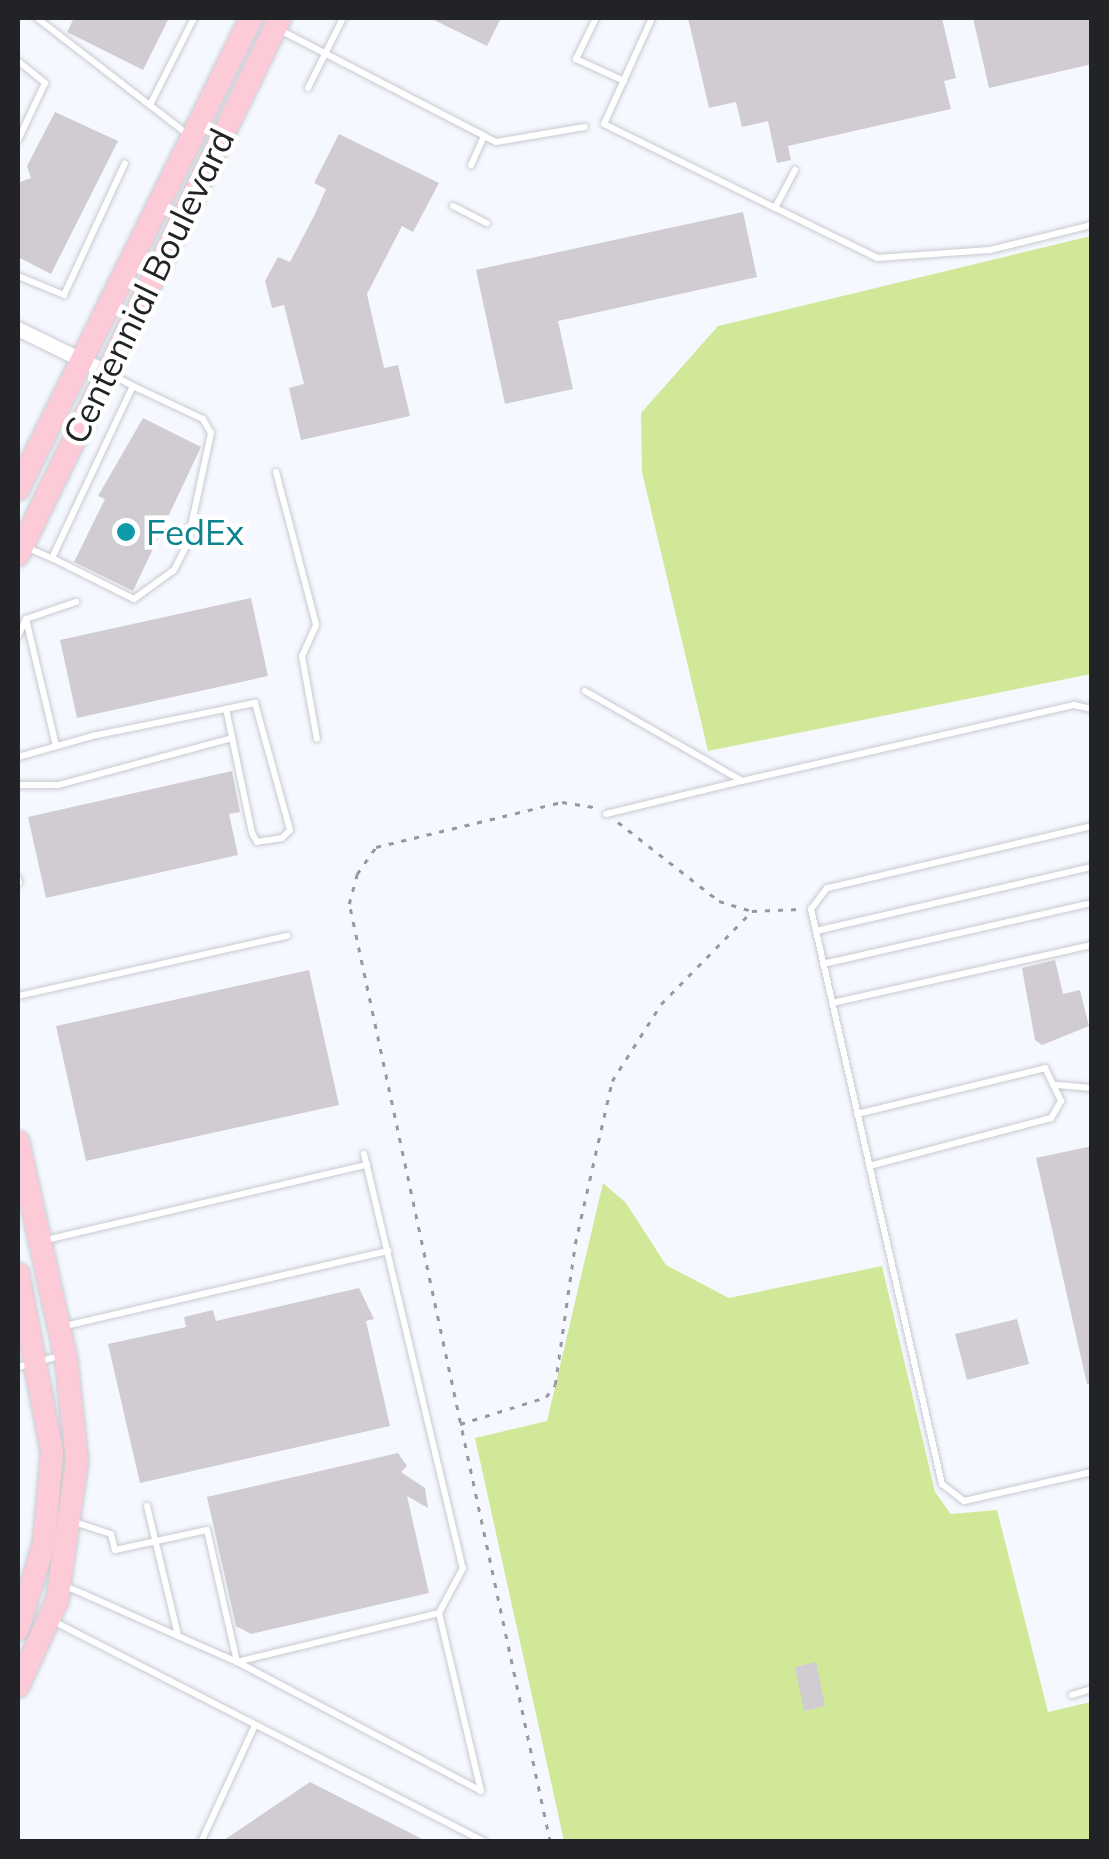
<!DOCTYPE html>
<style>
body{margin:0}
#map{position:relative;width:1109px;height:1859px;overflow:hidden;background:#f6f8ff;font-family:Mulish,sans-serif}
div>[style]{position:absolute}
.green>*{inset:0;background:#d2e899}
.building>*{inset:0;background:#d0ccd2}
.path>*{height:2.5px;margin-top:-1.25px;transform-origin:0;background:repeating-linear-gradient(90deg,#97999e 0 5px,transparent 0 13px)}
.roads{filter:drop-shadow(0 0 2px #c8cad1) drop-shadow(0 0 2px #c8cad1)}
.service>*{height:6px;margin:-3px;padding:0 3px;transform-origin:3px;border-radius:3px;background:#fff}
.minor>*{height:14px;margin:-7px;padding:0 7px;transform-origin:7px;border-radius:7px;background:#fff}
.primary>*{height:22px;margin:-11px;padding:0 11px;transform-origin:11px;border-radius:11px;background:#fdcbd7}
.dots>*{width:28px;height:28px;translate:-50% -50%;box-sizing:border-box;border:5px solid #fff;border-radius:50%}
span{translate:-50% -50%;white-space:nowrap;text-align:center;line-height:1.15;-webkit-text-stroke:9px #fff;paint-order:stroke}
.street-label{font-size:35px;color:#222326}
.culture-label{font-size:35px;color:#0d838f}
.left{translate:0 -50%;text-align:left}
.frame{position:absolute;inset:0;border:20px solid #222326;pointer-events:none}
</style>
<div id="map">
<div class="green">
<div style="clip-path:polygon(1091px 236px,1091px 674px,708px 751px,642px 472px,641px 413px,718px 326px)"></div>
<div style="clip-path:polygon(603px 1183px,626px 1203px,666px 1265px,729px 1298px,882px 1266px,935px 1492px,951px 1514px,997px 1510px,1048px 1712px,1091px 1702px,1091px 1841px,564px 1841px,475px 1438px,547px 1421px)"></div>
</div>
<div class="building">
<div style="clip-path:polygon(74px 18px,169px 18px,143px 70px,67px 32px)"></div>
<div style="clip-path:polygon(430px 18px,501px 18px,487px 46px)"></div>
<div style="clip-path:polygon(688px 18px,942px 18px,956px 78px,944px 81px,951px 109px,788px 146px,791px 160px,777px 163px,768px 121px,742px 127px,736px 102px,709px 108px)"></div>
<div style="clip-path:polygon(973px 18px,1092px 18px,1092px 64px,989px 88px)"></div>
<div style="clip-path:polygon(55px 112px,118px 141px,51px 274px,18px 257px,18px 183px,31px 178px,27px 166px)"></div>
<div style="clip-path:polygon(339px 134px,439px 183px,413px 232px,402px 226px,367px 294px,384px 368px,398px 365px,410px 416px,301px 440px,289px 388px,304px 384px,284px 305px,272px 308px,265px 281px,278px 257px,290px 262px,315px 214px,326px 189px,314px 183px)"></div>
<div style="clip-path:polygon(743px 212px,757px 277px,558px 321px,573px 389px,505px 404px,476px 270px)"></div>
<div style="clip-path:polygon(143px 418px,201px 447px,133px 591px,74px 562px,105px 499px,98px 496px)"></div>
<div style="clip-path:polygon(251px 598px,268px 676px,77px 718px,60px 640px)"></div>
<div style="clip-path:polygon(232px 771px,240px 812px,229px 814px,238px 855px,46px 898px,28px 817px)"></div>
<div style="clip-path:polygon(1055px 960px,1063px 994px,1080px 990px,1089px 1026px,1042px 1045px,1035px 1040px,1022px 968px)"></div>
<div style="clip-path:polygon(309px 970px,339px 1105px,86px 1161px,56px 1026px)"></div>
<div style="clip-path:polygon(1092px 1146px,1092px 1384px,1087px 1384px,1036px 1158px)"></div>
<div style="clip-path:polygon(359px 1288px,374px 1319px,366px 1321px,390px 1426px,140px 1483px,108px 1344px,186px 1327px,184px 1317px,213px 1310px,216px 1321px)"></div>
<div style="clip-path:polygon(1017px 1319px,1029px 1364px,967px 1380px,955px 1334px)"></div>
<div style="clip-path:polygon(398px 1453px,407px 1466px,401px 1472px,425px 1488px,428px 1508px,407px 1496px,429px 1593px,251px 1634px,236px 1626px,207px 1497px)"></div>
<div style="clip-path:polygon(816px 1662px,825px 1706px,804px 1711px,795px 1667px)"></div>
<div style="clip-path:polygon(310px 1782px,428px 1842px,221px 1842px)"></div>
</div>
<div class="path">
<div style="left:618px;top:822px;width:128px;rotate:38deg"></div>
<div style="left:719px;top:901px;width:34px;rotate:17deg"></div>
<div style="left:752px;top:911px;width:49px;rotate:-2.3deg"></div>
<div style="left:460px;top:1424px;width:90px;rotate:-17.4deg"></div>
<div style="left:546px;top:1397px;width:15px;rotate:-53deg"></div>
<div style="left:555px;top:1385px;width:142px;rotate:-81.9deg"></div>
<div style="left:575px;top:1244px;width:167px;rotate:-77.2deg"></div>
<div style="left:612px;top:1081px;width:91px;rotate:-57.5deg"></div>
<div style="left:661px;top:1004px;width:130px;rotate:-45.6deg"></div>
<div style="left:550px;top:1842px;width:959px;rotate:-102.09deg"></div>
<div style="left:349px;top:904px;width:31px;rotate:-75deg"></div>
<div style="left:357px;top:874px;width:33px;rotate:-55deg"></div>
<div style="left:376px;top:847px;width:191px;rotate:-13.6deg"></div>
<div style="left:562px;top:802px;width:37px;rotate:9deg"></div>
</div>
<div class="roads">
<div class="service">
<div style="left:37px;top:18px;width:188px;rotate:37.7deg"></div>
<div style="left:596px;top:18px;width:46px;rotate:116deg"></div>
<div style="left:576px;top:59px;width:53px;rotate:24.6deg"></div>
<div style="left:652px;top:18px;width:116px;rotate:114.4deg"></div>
<div style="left:604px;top:124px;width:304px;rotate:26.1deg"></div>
<div style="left:877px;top:258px;width:113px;rotate:-4deg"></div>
<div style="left:990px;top:250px;width:105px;rotate:-13.8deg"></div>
<div style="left:278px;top:29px;width:232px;rotate:27.4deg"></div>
<div style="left:484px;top:136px;width:32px;rotate:114deg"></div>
<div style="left:18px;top:61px;width:35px;rotate:39deg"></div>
<div style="left:45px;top:83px;width:63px;rotate:115.3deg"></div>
<div style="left:308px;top:88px;width:78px;rotate:-63.4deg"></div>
<div style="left:150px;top:105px;width:97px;rotate:-63.2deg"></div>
<div style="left:484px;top:136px;width:13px;rotate:27deg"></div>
<div style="left:496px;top:142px;width:90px;rotate:-9.6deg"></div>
<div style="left:453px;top:206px;width:38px;rotate:27deg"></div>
<div style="left:775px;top:208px;width:43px;rotate:-62.2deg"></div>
<div style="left:18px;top:276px;width:50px;rotate:22.4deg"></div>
<div style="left:64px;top:295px;width:145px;rotate:-65.2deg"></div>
<div style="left:276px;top:472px;width:158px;rotate:75.3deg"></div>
<div style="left:316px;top:625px;width:34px;rotate:114deg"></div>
<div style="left:302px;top:656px;width:84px;rotate:79.8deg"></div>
<div style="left:28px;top:548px;width:26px;rotate:23deg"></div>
<div style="left:52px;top:558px;width:190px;rotate:-64.8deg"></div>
<div style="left:133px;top:386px;width:26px;rotate:-152deg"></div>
<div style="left:52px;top:558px;width:92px;rotate:26.6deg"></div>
<div style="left:134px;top:599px;width:49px;rotate:-35.9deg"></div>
<div style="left:174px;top:570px;width:28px;rotate:-63deg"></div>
<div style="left:187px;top:545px;width:115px;rotate:-77.9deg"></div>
<div style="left:211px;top:433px;width:16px;rotate:-120deg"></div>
<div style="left:203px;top:419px;width:77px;rotate:-154.8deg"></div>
<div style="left:26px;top:619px;width:130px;rotate:76.7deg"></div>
<div style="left:18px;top:636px;width:19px;rotate:-65deg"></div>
<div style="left:26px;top:619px;width:53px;rotate:-18.8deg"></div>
<div style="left:585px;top:691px;width:181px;rotate:29.8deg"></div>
<div style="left:742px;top:781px;width:341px;rotate:-12.9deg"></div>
<div style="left:1074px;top:705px;width:18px;rotate:13deg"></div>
<div style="left:18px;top:757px;width:77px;rotate:-15.8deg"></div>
<div style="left:92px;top:736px;width:137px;rotate:-11.4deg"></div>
<div style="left:226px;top:709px;width:30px;rotate:-12deg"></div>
<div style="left:255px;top:703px;width:132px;rotate:74.6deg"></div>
<div style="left:290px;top:830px;width:11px;rotate:135deg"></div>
<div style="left:282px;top:838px;width:25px;rotate:171deg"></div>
<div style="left:257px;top:842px;width:10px;rotate:-119deg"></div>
<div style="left:252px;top:833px;width:127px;rotate:-101.8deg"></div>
<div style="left:18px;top:785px;width:40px"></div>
<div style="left:58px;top:785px;width:180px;rotate:-15.1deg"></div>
<div style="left:606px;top:814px;width:139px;rotate:-13.7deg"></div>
<div style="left:1092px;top:826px;width:272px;rotate:166.8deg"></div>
<div style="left:827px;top:888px;width:26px;rotate:127deg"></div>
<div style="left:811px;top:909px;width:590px;rotate:77.17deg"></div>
<div style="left:942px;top:1484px;width:28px;rotate:38deg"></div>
<div style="left:964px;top:1501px;width:131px;rotate:-12.8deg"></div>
<div style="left:18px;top:878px;width:5px;rotate:79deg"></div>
<div style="left:816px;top:931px;width:283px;rotate:-13.1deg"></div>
<div style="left:823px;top:964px;width:276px;rotate:-12.8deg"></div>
<div style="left:18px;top:996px;width:276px;rotate:-12.6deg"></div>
<div style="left:832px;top:1003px;width:266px;rotate:-12.6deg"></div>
<div style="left:1057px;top:1085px;width:35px;rotate:5deg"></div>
<div style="left:857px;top:1114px;width:194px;rotate:-13.7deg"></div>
<div style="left:1045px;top:1068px;width:37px;rotate:64deg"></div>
<div style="left:1061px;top:1101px;width:20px;rotate:120deg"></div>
<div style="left:1051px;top:1118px;width:188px;rotate:165.2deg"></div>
<div style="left:364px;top:1154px;width:426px;rotate:76.6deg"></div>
<div style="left:463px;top:1568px;width:51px;rotate:118.1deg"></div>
<div style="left:46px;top:1240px;width:330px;rotate:-13.2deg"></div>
<div style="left:65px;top:1326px;width:332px;rotate:-13.1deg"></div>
<div style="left:18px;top:1367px;width:43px;rotate:-14.7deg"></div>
<div style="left:147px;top:1506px;width:133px;rotate:76.5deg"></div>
<div style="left:62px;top:1585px;width:24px;rotate:22deg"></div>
<div style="left:84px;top:1594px;width:103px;rotate:24.1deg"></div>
<div style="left:178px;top:1636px;width:64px;rotate:23.8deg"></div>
<div style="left:237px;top:1662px;width:9px;rotate:27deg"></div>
<div style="left:245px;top:1666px;width:267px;rotate:27.9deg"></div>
<div style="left:481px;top:1791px;width:183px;rotate:-103.3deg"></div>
<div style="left:439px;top:1613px;width:208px;rotate:166.4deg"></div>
<div style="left:237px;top:1662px;width:135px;rotate:-102.8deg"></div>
<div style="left:207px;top:1530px;width:94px;rotate:167.7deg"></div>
<div style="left:115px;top:1550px;width:16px;rotate:-104deg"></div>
<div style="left:111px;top:1534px;width:39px;rotate:-162deg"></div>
<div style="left:55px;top:1622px;width:483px;rotate:27.1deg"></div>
<div style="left:1072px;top:1695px;width:21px;rotate:-17deg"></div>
<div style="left:201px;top:1842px;width:129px;rotate:-65.2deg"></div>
</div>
<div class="minor">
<div style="left:18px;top:329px;width:96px;rotate:26deg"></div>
</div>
<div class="primary">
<div style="left:18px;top:489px;width:525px;rotate:-63.68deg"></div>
<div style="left:18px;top:555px;width:598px;rotate:-63.99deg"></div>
<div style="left:18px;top:1142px;width:221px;rotate:77.5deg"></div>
<div style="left:66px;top:1358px;width:104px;rotate:83.9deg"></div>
<div style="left:77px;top:1461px;width:141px;rotate:98.1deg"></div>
<div style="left:57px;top:1601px;width:94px;rotate:114.6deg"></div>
<div style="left:18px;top:1274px;width:182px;rotate:79.2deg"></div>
<div style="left:52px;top:1453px;width:90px;rotate:95.1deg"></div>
<div style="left:44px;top:1543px;width:90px;rotate:106.8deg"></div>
</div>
</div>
<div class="dots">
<div style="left:126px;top:532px;background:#0f9aa8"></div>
</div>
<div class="street-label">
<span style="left:148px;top:286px;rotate:-64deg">Centennial Boulevard</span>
</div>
<div class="culture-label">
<span class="left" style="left:146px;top:532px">FedEx</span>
</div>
<div class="frame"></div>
</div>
